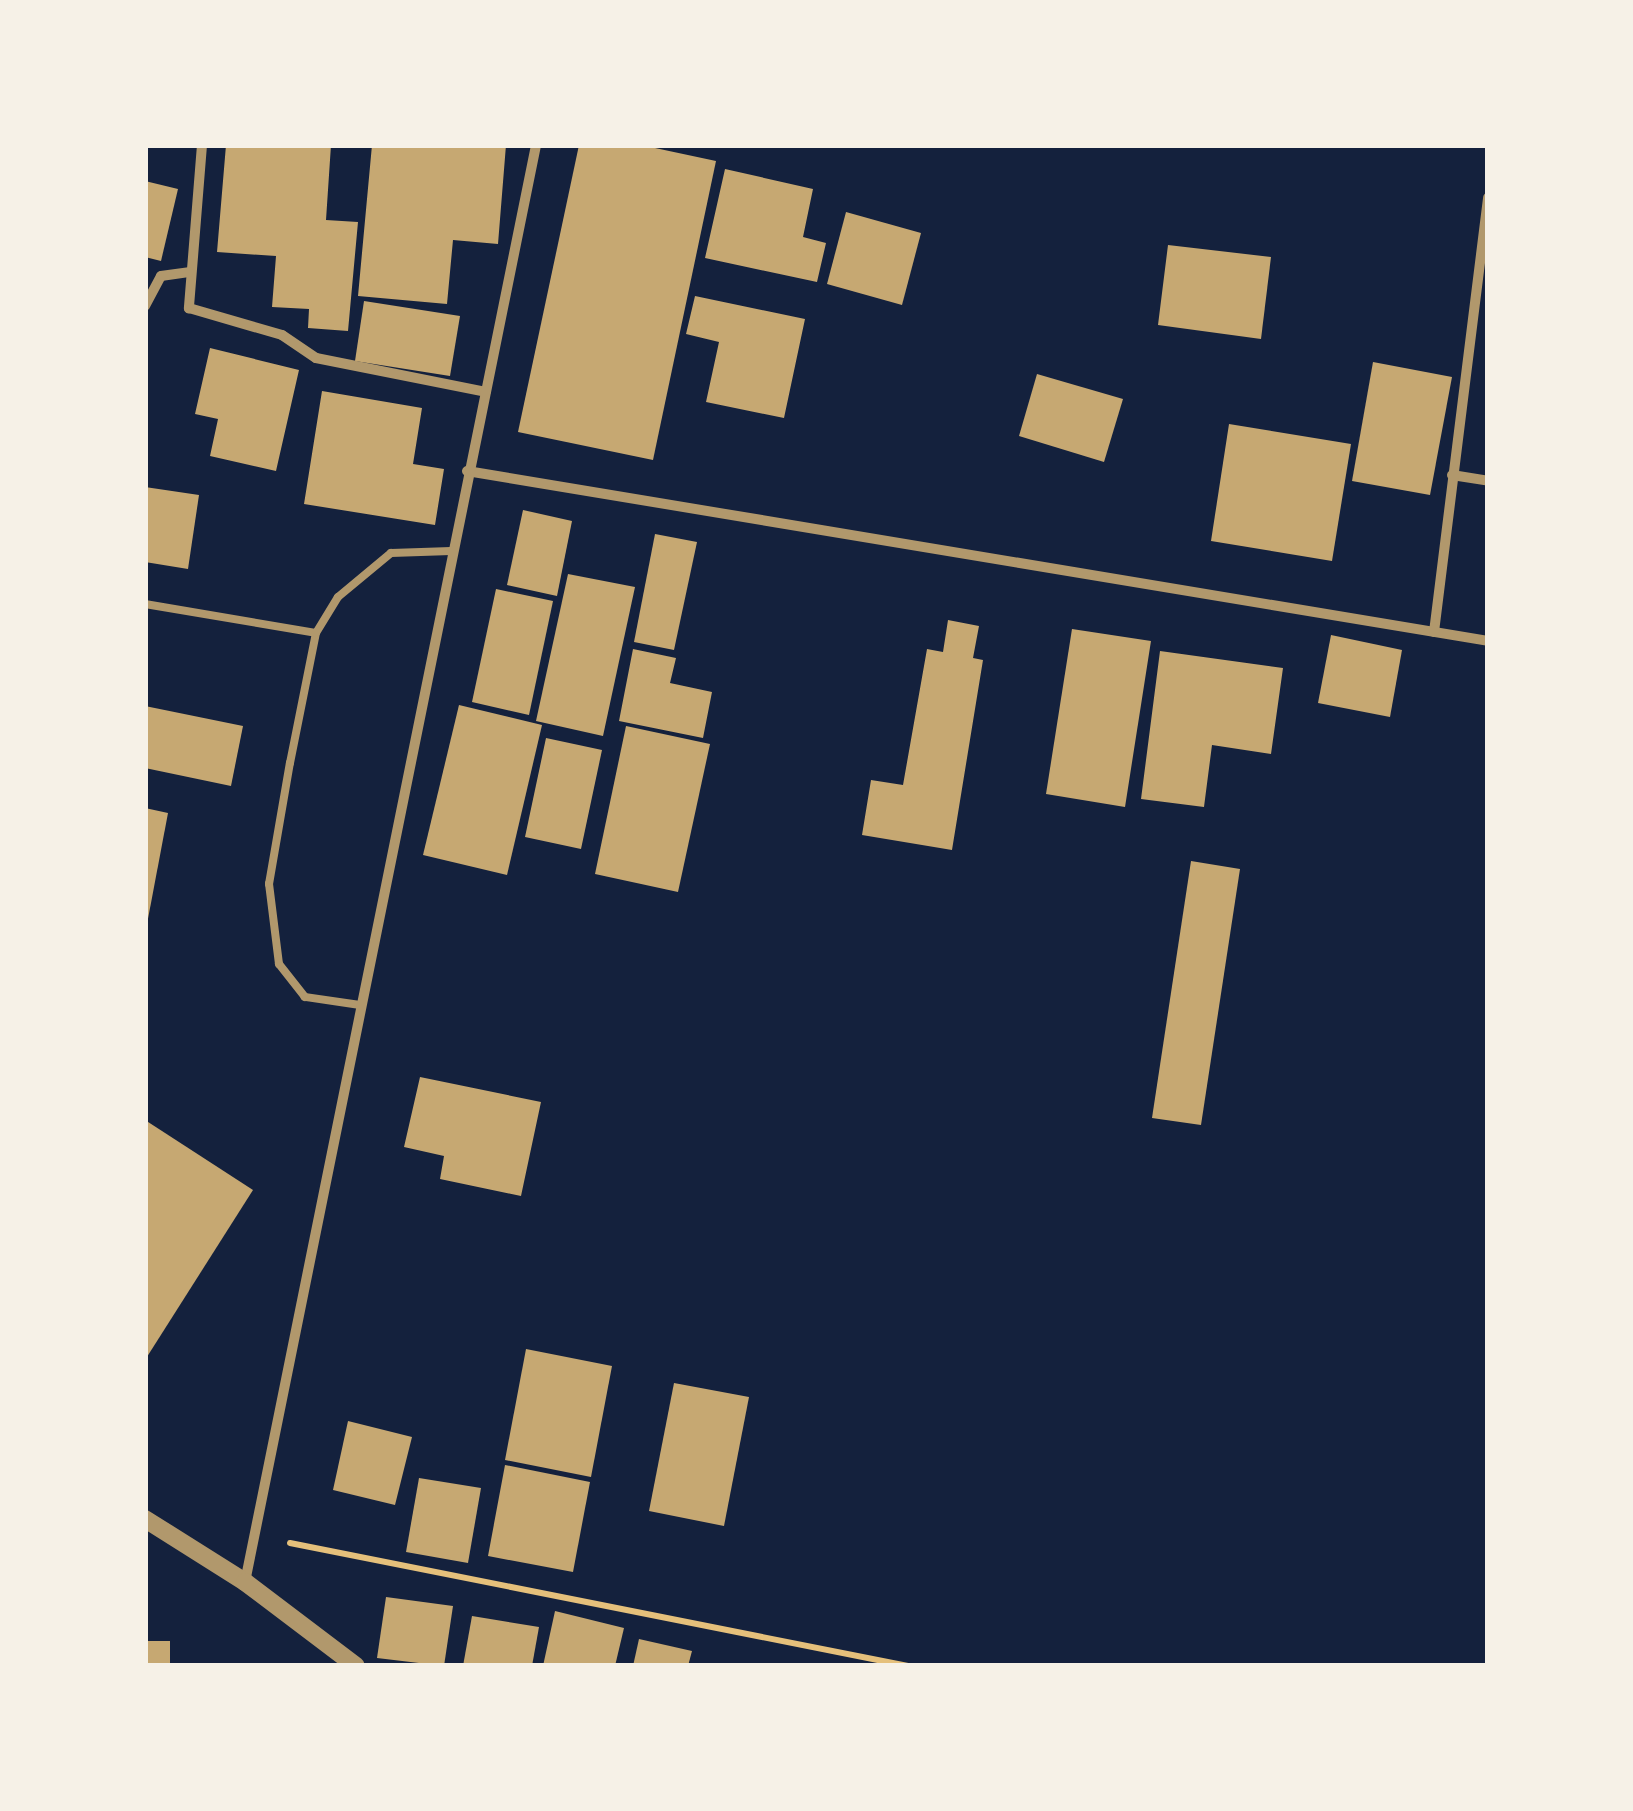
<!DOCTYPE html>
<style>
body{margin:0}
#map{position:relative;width:1633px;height:1811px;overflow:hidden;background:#14213d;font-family:Overpass,sans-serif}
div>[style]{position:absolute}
.building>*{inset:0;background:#c6a872}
.path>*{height:6px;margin:-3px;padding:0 3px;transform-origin:3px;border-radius:3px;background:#e5c07b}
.service>*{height:8px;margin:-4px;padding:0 4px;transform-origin:4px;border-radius:4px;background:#b1986c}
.minor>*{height:10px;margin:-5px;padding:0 5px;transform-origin:5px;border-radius:5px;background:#b1986c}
.tertiary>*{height:18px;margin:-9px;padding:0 9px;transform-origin:9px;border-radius:9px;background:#b1986c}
span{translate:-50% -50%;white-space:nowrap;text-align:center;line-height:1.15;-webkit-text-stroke:8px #f6f1e7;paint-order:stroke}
.frame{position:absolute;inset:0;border:148px solid #f6f1e7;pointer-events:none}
</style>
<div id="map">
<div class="building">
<div style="clip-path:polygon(226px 145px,331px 145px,326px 220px,358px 222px,348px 331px,308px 328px,309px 309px,272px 307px,276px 256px,217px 252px)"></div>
<div style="clip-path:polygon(372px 145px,506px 145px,498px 244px,453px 240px,447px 304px,358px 296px)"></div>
<div style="clip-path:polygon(579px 145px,641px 145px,716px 161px,653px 460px,518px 432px)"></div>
<div style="clip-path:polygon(725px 169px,813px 189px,803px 237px,826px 243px,817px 282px,705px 258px)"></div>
<div style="clip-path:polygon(145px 181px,178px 189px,161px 261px,145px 257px)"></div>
<div style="clip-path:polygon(846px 212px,921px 233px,902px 305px,827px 284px)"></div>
<div style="clip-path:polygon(1168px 245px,1271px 257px,1261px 339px,1158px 325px)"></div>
<div style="clip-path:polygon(695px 296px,805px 319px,784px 418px,706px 402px,719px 342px,686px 334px)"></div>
<div style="clip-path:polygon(364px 301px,460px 316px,450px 376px,355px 361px)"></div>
<div style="clip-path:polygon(210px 348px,299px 370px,276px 471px,210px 456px,218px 419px,195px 414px)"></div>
<div style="clip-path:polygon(1373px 362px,1452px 377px,1430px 495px,1352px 481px)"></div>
<div style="clip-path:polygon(1037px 374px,1123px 399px,1104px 462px,1019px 436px)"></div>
<div style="clip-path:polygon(322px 391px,422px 408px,413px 464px,444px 469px,435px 525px,304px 504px)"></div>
<div style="clip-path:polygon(1229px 424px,1351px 444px,1332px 561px,1211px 541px)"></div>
<div style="clip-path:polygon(145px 487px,199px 495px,188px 569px,145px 562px)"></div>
<div style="clip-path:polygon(523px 510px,572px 521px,557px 596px,507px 585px)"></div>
<div style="clip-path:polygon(655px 534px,697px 542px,674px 650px,634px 642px)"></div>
<div style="clip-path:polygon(568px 574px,635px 587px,603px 736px,536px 721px)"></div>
<div style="clip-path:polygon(496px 589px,553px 601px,529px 715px,472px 702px)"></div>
<div style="clip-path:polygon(948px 620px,979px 626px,973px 658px,983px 660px,952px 850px,862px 835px,871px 780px,903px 785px,927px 649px,943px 652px)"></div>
<div style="clip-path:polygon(1072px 629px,1151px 641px,1125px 807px,1046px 794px)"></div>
<div style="clip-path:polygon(1331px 635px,1402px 650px,1390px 717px,1318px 703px)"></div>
<div style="clip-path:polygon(633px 649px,676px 658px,670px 683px,712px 692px,703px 738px,619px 721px)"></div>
<div style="clip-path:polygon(1160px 651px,1283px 668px,1271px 754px,1212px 745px,1204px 807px,1141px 799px)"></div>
<div style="clip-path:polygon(459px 705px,542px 725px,507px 875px,423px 855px)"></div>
<div style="clip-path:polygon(145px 706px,243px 726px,231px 786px,145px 768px)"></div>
<div style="clip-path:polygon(626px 726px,710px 744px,678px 892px,595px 874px)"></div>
<div style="clip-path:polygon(546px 738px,602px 750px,581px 849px,525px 837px)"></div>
<div style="clip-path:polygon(145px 808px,168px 813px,147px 924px,145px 924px)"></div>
<div style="clip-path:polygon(1191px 861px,1240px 869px,1201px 1125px,1152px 1118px)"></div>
<div style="clip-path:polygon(420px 1077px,541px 1102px,521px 1196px,440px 1179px,444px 1156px,404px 1147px)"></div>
<div style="clip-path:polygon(145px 1120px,253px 1190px,145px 1360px)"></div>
<div style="clip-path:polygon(526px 1349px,612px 1366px,591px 1477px,505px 1460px)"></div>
<div style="clip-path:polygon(674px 1383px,749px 1397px,724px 1526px,649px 1511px)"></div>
<div style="clip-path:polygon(348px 1421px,412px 1437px,395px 1505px,333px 1490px)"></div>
<div style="clip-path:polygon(505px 1465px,590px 1482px,573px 1572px,488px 1556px)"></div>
<div style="clip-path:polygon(419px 1478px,481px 1488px,468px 1563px,406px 1552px)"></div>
<div style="clip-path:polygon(386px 1597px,453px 1606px,444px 1666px,377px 1658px)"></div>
<div style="clip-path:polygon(555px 1611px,624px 1628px,615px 1666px,543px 1666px)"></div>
<div style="clip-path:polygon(472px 1616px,539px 1627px,532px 1666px,463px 1666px)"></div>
<div style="clip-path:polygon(639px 1639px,692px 1651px,688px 1666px,633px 1666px)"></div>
<div style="clip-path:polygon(145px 1641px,170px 1641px,170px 1666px,145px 1666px)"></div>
</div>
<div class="path">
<div style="left:290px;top:1543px;width:630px;rotate:11.26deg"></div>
</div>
<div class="service">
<div style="left:145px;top:604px;width:173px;rotate:9.6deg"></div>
<div style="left:360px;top:1005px;width:56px;rotate:-171.7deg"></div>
<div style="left:305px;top:997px;width:42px;rotate:-128.2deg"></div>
<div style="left:279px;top:964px;width:81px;rotate:-97.1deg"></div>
<div style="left:269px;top:884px;width:123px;rotate:-80.2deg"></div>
<div style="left:290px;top:763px;width:133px;rotate:-78.7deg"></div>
<div style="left:316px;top:633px;width:42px;rotate:-58.6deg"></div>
<div style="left:338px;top:597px;width:69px;rotate:-39.7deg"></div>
<div style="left:391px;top:553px;width:60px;rotate:-1.9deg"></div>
</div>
<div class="minor">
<div style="left:202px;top:145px;width:164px;rotate:94.6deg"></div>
<div style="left:189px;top:308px;width:97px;rotate:16.2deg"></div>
<div style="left:282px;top:335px;width:41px;rotate:34.1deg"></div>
<div style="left:316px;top:358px;width:173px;rotate:11.3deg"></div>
<div style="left:145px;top:306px;width:34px;rotate:-62deg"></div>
<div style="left:161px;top:276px;width:28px;rotate:-8deg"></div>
<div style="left:467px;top:471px;width:1035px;rotate:9.45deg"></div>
<div style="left:1452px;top:475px;width:36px;rotate:9deg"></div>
<div style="left:1434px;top:632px;width:438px;rotate:-82.9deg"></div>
<div style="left:245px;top:1582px;width:1466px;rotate:-78.55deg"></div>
</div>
<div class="tertiary">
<div style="left:145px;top:1519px;width:118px;rotate:32.2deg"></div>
<div style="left:245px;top:1582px;width:139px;rotate:37.1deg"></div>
</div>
<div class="frame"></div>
</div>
